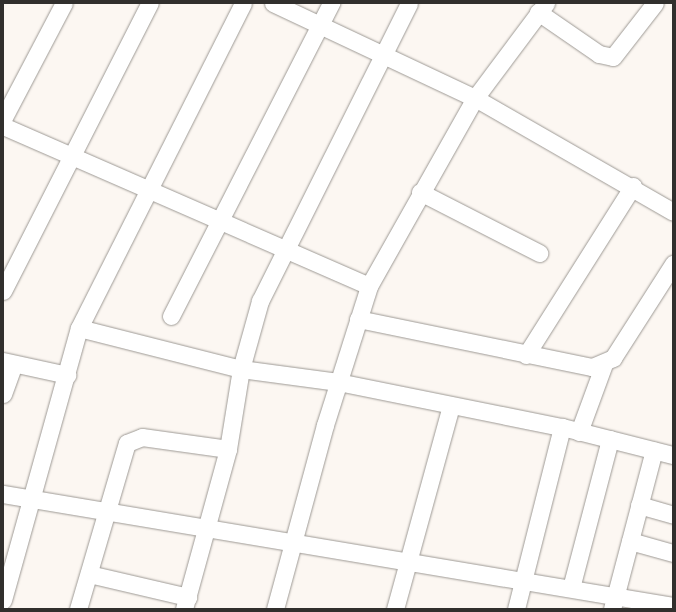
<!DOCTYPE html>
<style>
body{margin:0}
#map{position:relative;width:676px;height:612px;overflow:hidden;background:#fcf7f2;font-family:"IBM Plex Serif",serif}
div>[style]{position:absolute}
.roads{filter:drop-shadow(0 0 1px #9d9994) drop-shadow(0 0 1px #9d9994)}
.minor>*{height:17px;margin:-8.5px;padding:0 8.5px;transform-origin:8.5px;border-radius:8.5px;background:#fff}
span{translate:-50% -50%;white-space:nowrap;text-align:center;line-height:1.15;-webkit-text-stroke:4px #fff;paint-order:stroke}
.frame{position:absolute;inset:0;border:4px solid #312f2d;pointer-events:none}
</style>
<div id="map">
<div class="roads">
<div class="minor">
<div style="left:273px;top:3px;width:223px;rotate:25.2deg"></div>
<div style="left:475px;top:98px;width:228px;rotate:29.9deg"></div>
<div style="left:538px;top:12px;width:74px;rotate:34.5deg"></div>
<div style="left:599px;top:54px;width:14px;rotate:12deg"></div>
<div style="left:613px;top:57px;width:68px;rotate:-52.1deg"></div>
<div style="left:3px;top:119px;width:131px;rotate:-62.3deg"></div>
<div style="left:3px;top:126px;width:399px;rotate:23.6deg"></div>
<div style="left:369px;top:286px;width:216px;rotate:-60.6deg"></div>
<div style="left:475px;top:98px;width:119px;rotate:-53.2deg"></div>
<div style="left:420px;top:192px;width:134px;rotate:27.1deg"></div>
<div style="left:3px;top:291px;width:323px;rotate:-63deg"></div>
<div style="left:171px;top:316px;width:352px;rotate:-62.9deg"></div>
<div style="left:358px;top:319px;width:239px;rotate:11.6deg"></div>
<div style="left:592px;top:367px;width:23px;rotate:-23deg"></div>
<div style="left:613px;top:358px;width:112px;rotate:-57.4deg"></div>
<div style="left:79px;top:328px;width:167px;rotate:14.2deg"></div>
<div style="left:241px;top:369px;width:98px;rotate:7.6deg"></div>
<div style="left:338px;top:382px;width:228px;rotate:11.4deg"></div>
<div style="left:562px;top:427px;width:114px;rotate:14.2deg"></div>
<div style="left:526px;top:355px;width:200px;rotate:-57.7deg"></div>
<div style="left:3px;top:361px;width:66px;rotate:12.3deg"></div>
<div style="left:3px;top:394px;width:32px;rotate:-70deg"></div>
<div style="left:579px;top:432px;width:72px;rotate:-69.8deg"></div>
<div style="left:3px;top:494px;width:679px;rotate:9.49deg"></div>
<div style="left:639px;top:505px;width:35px;rotate:16deg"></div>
<div style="left:630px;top:541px;width:45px;rotate:15.6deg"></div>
<div style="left:89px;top:574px;width:102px;rotate:13.1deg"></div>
<div style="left:571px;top:588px;width:154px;rotate:-75.3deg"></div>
<div style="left:3px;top:600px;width:282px;rotate:-74.4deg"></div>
<div style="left:79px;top:328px;width:364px;rotate:-63.2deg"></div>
<div style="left:78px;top:609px;width:173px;rotate:-73.6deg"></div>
<div style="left:127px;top:443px;width:16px;rotate:-22deg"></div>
<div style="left:142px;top:437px;width:87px;rotate:7.9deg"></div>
<div style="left:184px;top:609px;width:166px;rotate:-74.6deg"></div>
<div style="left:228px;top:449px;width:81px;rotate:-80.8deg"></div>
<div style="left:241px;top:369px;width:71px;rotate:-74.4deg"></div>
<div style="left:260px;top:301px;width:333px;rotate:-63.4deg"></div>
<div style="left:275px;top:609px;width:191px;rotate:-74.8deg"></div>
<div style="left:325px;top:425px;width:146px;rotate:-72.4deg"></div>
<div style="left:395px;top:609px;width:211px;rotate:-74.6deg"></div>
<div style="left:516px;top:609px;width:188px;rotate:-75.8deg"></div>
<div style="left:612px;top:609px;width:164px;rotate:-75.2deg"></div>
</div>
</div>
<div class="frame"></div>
</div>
